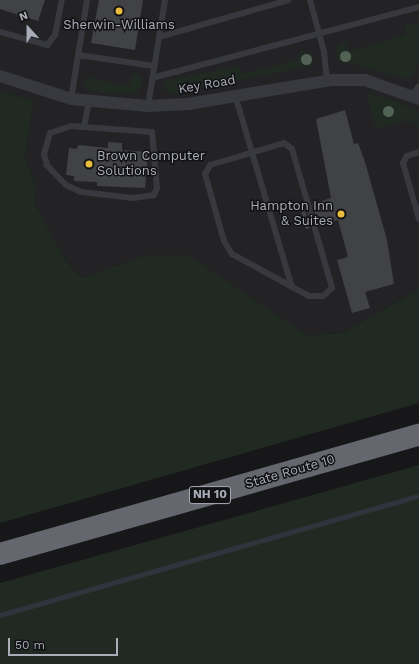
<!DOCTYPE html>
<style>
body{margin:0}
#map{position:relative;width:419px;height:664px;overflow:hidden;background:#171719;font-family:"Work Sans",sans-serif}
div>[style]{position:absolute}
.built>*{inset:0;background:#232326}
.green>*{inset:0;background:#212923}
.stream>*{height:4.5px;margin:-2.25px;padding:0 2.25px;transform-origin:2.25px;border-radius:2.25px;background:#2e353d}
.building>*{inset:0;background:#414246}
.lane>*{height:6px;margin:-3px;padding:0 3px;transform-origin:3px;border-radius:3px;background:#38393e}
.street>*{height:12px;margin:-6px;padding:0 6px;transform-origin:6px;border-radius:6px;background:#38393e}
.highway>*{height:22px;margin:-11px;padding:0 11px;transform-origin:11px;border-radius:11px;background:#65676f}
.trees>*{width:11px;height:11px;margin:-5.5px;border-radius:50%;background:#526355}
.dots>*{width:11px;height:11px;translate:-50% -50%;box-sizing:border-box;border:2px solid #121214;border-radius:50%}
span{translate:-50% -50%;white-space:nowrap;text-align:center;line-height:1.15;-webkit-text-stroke:3px #121214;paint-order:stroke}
.shield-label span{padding:1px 3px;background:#121214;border:1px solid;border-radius:3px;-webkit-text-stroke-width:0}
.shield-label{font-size:12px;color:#aaadb8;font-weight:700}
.poi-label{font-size:13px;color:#aaadb8}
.left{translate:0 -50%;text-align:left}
.right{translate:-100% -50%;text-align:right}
.street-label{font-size:13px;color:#aaadb8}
.north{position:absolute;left:8px;top:8px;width:40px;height:40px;-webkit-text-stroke:3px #121214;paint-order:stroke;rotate:339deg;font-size:11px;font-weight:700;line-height:16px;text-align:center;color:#aaadb8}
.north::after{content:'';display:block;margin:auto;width:14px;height:18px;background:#aaadb8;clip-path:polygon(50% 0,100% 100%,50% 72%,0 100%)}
.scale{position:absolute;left:8px;top:638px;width:110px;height:18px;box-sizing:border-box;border:2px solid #aaadb8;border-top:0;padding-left:5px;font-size:12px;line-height:14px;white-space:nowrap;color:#aaadb8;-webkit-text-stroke:3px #121214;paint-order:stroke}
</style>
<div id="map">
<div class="built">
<div style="clip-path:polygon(0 0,419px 0,419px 289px,342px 333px,306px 335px,271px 314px,144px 255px,82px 278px,67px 262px,34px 202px,37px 189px,25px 156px,34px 101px,0 90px)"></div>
</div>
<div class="green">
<div style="clip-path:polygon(419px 23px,419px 58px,413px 76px,407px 79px,337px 60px,336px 48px,340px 43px,345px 42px,349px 51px,406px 35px,405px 24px)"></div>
<div style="clip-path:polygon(301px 50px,312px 54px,314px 65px,171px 94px,162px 88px,165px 81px,238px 66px,242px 74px,297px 60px)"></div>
<div style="clip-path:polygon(133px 73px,140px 76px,143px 83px,137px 93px,104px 93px,86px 89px,83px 81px,86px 77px,129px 86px)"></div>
<div style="clip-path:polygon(0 90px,34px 101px,25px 156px,37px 189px,34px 202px,67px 262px,82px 278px,144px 255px,189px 255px,306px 335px,342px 333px,419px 289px,419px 403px,0 523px)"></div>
<div style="clip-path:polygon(366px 93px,394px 100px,419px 112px,419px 126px,409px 120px,376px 129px)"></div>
<div style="clip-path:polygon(419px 465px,419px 664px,0 664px,0 583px)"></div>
</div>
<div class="stream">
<div style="left:0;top:615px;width:436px;rotate:-15.9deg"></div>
</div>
<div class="building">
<div style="clip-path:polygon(0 0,45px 0,38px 21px,0 9px)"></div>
<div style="clip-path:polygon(99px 0,143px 0,135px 50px,91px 43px)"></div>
<div style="clip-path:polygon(345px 110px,354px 144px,358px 143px,365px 162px,387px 240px,394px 284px,365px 292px,370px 308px,352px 313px,337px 260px,348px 257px,338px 220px,319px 226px,312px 204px,331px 198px,316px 119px)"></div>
<div style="clip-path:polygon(108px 142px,122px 143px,122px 150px,148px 152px,145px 188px,97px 186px,97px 182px,74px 181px,74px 176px,66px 175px,69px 148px,77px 149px,78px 145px,108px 148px)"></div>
<div style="clip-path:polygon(304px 206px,310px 228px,306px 229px,300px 207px)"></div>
</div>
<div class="lane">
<div style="left:310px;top:0;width:54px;rotate:74.9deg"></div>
<div style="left:324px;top:52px;width:28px;rotate:84deg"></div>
<div style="left:0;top:32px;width:49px;rotate:15.5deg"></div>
<div style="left:47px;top:45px;width:13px;rotate:-51deg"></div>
<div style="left:55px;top:35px;width:36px;rotate:-79deg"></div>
<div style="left:159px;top:37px;width:135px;rotate:-15.9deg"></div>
<div style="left:78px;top:55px;width:77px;rotate:8.2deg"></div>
<div style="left:152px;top:78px;width:276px;rotate:-14.9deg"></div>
<div style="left:235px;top:95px;width:200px;rotate:73.5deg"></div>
<div style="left:412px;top:95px;width:11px;rotate:-52deg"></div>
<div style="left:71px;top:99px;width:100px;rotate:-80.8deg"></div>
<div style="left:148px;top:106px;width:107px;rotate:-80.9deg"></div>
<div style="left:71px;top:126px;width:81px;rotate:4.2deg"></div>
<div style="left:152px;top:132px;width:56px;rotate:84.9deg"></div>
<div style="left:157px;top:188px;width:8px;rotate:113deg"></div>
<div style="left:154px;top:195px;width:21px;rotate:172deg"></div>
<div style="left:133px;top:198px;width:52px;rotate:-173.4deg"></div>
<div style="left:81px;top:192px;width:17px;rotate:-155deg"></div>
<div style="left:66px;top:185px;width:28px;rotate:-134deg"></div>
<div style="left:47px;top:165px;width:11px;rotate:-105deg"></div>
<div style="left:44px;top:154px;width:22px;rotate:-74deg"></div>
<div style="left:50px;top:133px;width:22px;rotate:-18deg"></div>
<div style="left:84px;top:127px;width:26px;rotate:-79deg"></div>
<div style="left:284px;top:143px;width:10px;rotate:37deg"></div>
<div style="left:292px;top:149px;width:145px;rotate:73.9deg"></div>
<div style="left:332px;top:288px;width:12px;rotate:138deg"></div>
<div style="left:323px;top:296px;width:14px;rotate:180deg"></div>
<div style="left:309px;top:296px;width:88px;rotate:-151.4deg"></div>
<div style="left:232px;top:254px;width:15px;rotate:-122deg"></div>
<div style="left:224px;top:241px;width:70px;rotate:-105.8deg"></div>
<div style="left:205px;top:174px;width:10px;rotate:-61deg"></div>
<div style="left:210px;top:165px;width:77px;rotate:-16.6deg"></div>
<div style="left:419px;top:152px;width:13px;rotate:162deg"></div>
<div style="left:407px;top:156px;width:8px;rotate:120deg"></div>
<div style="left:403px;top:163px;width:58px;rotate:74.1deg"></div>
</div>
<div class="street">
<div style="left:0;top:76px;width:75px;rotate:17.9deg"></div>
<div style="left:71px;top:99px;width:77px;rotate:5.2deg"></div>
<div style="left:148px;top:106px;width:40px;rotate:-2.9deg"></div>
<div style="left:188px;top:104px;width:145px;rotate:-9.5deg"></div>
<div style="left:331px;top:80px;width:34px"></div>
<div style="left:365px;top:80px;width:57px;rotate:19.4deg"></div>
</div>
<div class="highway">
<div style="left:0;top:554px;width:436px;rotate:-15.9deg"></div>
</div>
<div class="trees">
<div style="left:345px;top:56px"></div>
<div style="left:306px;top:59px"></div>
<div style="left:388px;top:111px"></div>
</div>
<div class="dots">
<div style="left:119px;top:11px;background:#eabc3e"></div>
<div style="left:89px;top:164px;background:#eabc3e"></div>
<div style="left:341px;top:214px;background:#eabc3e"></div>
</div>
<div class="shield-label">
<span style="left:210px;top:495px">NH 10</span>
</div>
<div class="poi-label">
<span style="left:119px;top:25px">Sherwin-Williams</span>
<span class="left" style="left:97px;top:164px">Brown Computer<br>Solutions</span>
<span class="right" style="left:333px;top:214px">Hampton Inn<br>&amp; Suites</span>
</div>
<div class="street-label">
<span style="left:207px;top:85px;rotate:-10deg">Key Road</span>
<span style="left:290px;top:472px;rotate:-16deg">State Route 10</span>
</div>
<div class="north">N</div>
<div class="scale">50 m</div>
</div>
